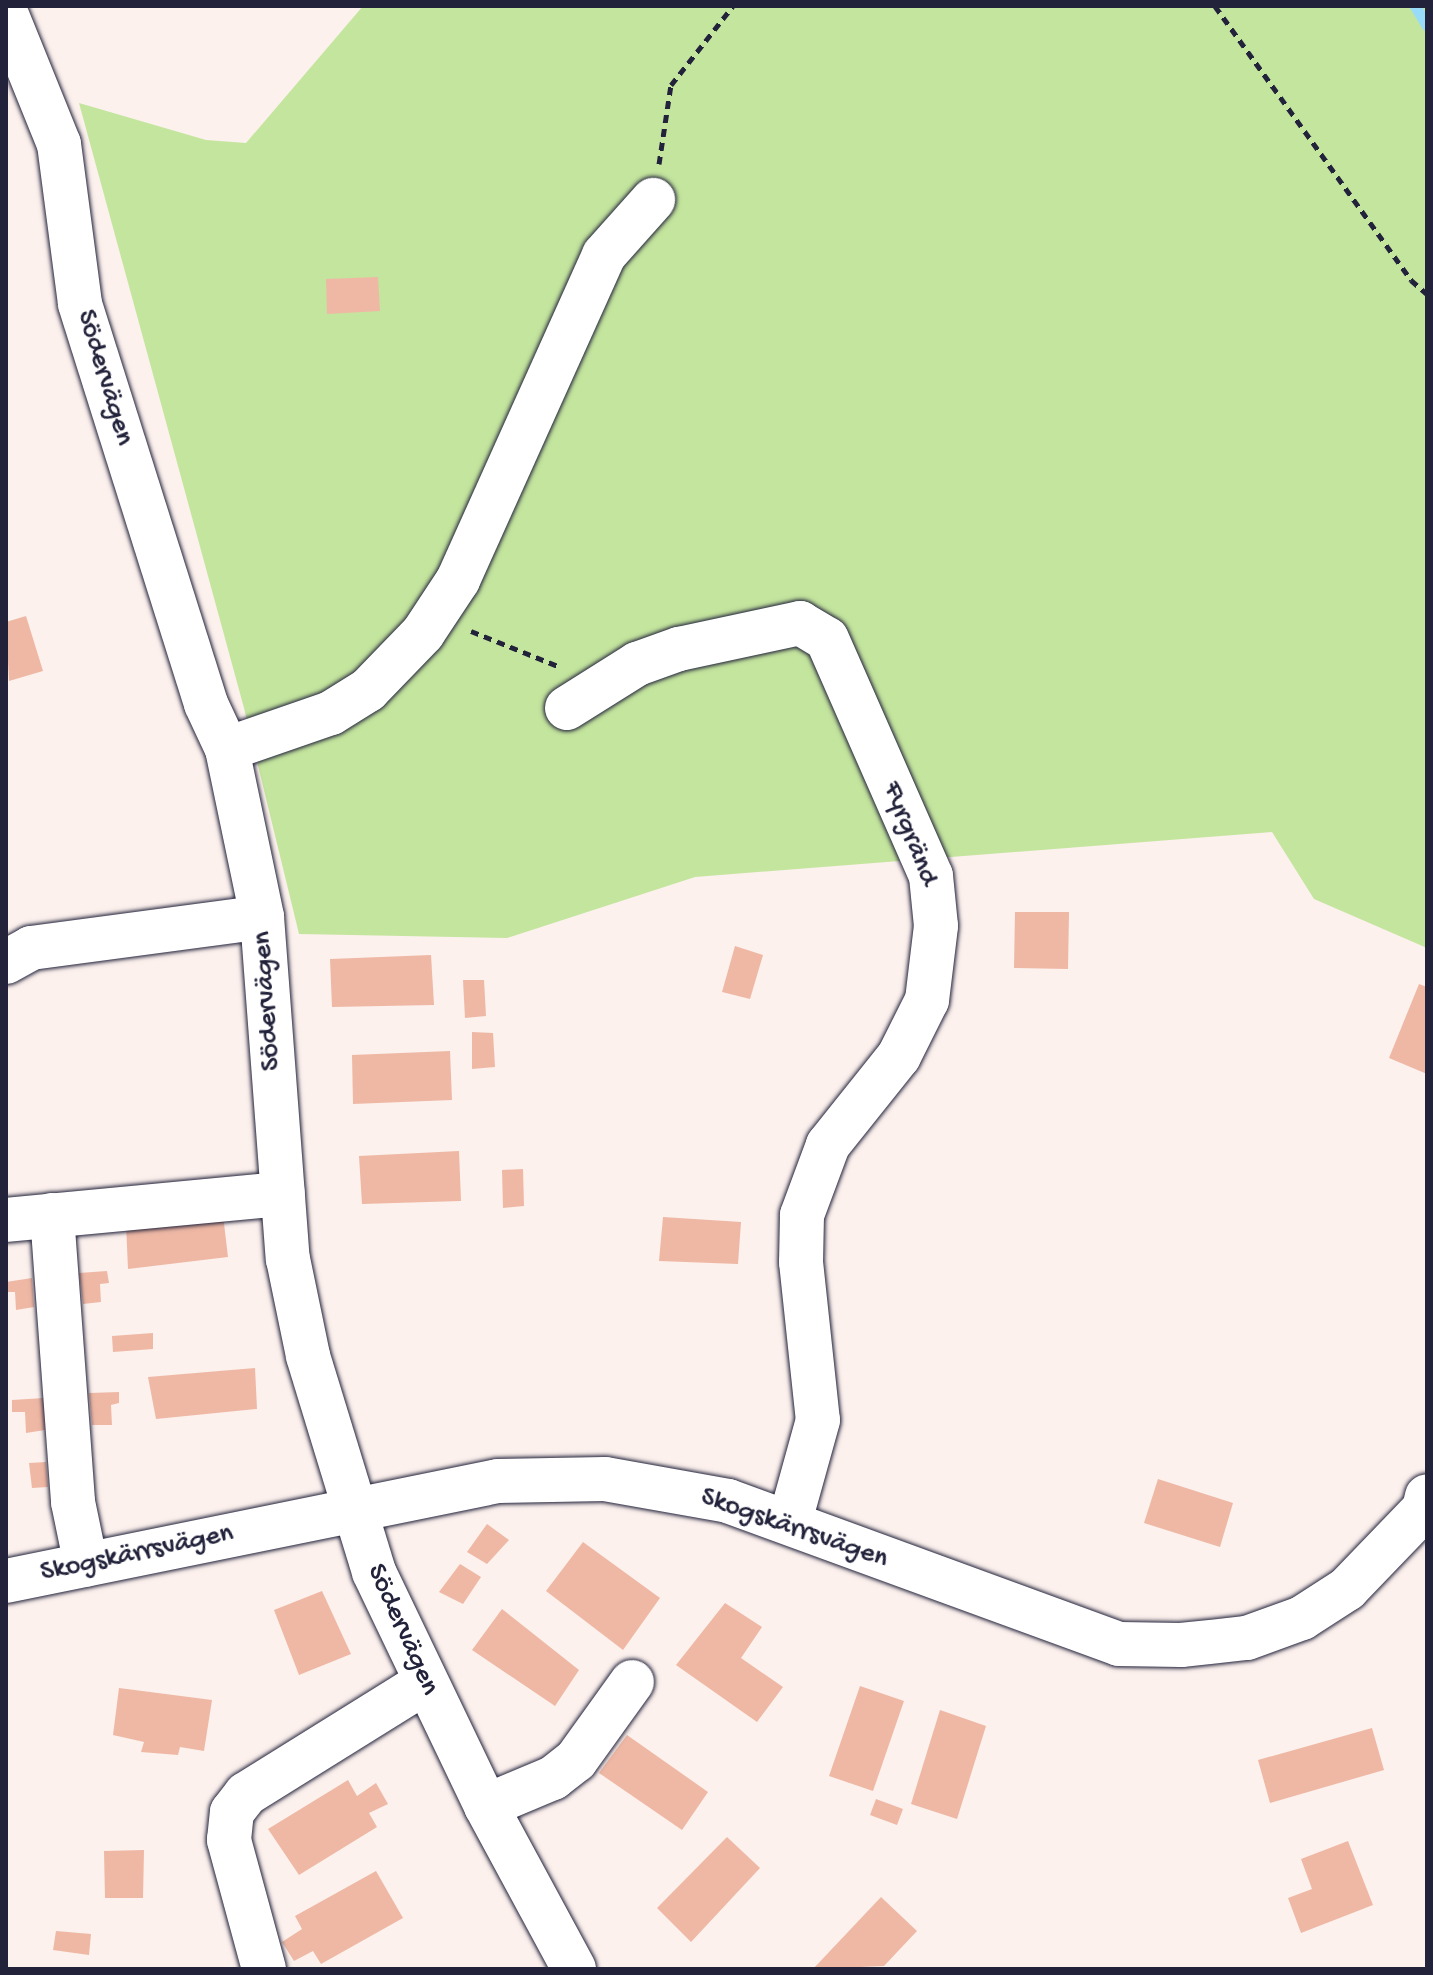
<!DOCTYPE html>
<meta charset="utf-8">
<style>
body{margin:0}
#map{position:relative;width:1433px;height:1975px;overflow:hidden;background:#fcf1ed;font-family:"Gochi Hand",sans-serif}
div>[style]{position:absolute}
.green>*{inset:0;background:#c4e59e}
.stream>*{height:11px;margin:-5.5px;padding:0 5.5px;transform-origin:5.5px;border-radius:5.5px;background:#98dcfa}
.building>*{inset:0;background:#efb8a5}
.path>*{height:5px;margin-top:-2.5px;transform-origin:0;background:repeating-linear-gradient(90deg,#22223b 0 8px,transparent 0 14px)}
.roads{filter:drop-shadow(0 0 2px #22223b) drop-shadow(0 0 2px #22223b)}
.minor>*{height:44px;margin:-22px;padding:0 22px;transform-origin:22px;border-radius:22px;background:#fff}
span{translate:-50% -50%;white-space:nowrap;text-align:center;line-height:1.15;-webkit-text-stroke:6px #fff;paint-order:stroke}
.street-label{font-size:28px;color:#22223b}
.frame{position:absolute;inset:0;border:8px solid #22223b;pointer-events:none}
</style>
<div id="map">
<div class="green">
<div style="clip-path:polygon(363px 6px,1427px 6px,1427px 948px,1314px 899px,1272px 832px,695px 877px,507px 938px,299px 934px,244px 708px,79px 103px,206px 140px,246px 143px)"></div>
</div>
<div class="stream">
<div style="left:1415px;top:6px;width:23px;rotate:59deg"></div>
</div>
<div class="building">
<div style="clip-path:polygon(378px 277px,380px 311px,327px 314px,326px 279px)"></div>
<div style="clip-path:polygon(26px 616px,43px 671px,9px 681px,6px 622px)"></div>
<div style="clip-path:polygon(1015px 912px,1069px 912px,1068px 969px,1014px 968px)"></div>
<div style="clip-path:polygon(735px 946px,763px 955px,750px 999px,722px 992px)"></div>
<div style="clip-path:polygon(431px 955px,434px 1005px,332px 1007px,330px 959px)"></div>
<div style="clip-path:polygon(463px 980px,484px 980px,486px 1016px,465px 1018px)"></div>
<div style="clip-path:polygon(1419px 984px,1427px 987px,1427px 1074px,1389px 1058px)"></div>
<div style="clip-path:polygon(472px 1032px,493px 1033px,495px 1067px,472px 1069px)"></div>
<div style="clip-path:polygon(450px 1051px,452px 1100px,353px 1104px,352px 1055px)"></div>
<div style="clip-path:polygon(459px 1151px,461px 1201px,362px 1204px,359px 1156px)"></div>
<div style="clip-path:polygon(523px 1169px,524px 1206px,503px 1208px,502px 1170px)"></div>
<div style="clip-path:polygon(223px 1215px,228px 1257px,128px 1269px,126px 1224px)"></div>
<div style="clip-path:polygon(663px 1217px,741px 1222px,738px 1264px,659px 1261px)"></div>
<div style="clip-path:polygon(107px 1271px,109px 1283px,100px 1284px,101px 1302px,83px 1304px,79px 1273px)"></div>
<div style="clip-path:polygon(32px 1278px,34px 1307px,16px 1310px,15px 1292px,6px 1292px,6px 1282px)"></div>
<div style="clip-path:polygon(153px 1333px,153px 1349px,113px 1352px,112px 1336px)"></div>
<div style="clip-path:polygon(255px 1368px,257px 1409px,156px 1419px,148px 1377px)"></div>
<div style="clip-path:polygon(119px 1392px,119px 1403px,111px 1405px,112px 1425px,92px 1425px,89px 1393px)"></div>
<div style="clip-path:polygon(44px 1398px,45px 1430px,26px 1433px,25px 1412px,12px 1412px,12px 1400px)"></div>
<div style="clip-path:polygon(46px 1462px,48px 1487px,32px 1488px,29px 1463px)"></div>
<div style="clip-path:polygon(1158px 1479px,1233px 1503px,1220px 1547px,1144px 1523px)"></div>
<div style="clip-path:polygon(487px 1524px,509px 1540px,487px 1564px,467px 1552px)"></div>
<div style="clip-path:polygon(583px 1542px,660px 1598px,623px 1650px,546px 1591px)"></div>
<div style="clip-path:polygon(460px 1564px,481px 1577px,463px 1604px,439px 1592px)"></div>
<div style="clip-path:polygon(322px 1591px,351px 1654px,299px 1675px,274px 1610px)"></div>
<div style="clip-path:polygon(725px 1603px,762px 1627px,741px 1658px,783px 1687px,757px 1722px,676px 1665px)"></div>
<div style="clip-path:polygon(502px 1609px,579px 1670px,555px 1706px,472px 1650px)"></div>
<div style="clip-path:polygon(860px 1686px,904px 1701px,873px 1791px,829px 1776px)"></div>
<div style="clip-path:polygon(119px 1688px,212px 1700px,204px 1751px,180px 1747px,178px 1755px,141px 1752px,144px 1742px,113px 1735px)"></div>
<div style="clip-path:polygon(940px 1710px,986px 1726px,957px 1819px,911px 1804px)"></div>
<div style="clip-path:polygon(1372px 1728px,1384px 1770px,1270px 1803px,1258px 1760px)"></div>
<div style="clip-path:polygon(627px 1735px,708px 1792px,682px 1830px,599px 1773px)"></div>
<div style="clip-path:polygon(348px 1780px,357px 1796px,376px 1783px,388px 1804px,369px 1813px,377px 1827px,299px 1875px,268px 1829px)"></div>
<div style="clip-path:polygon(876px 1799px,903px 1809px,897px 1825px,870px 1815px)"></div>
<div style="clip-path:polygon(727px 1837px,760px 1868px,691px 1942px,657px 1908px)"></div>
<div style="clip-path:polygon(1348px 1841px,1373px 1905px,1301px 1933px,1288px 1898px,1312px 1889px,1301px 1859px)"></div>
<div style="clip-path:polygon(144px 1850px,143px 1898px,105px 1898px,104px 1851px)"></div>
<div style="clip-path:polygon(376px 1871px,403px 1918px,321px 1964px,313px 1951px,294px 1961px,282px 1942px,302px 1929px,295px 1916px)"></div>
<div style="clip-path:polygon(881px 1897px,917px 1931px,884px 1966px,813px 1969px)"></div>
<div style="clip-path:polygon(56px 1931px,91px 1934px,89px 1955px,53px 1950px)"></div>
</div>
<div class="path">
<div style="left:1215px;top:6px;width:337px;rotate:54.4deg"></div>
<div style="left:1411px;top:280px;width:21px;rotate:41deg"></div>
<div style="left:659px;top:164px;width:80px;rotate:-81.4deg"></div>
<div style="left:671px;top:85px;width:100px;rotate:-51.9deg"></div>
<div style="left:471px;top:631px;width:94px;rotate:21.9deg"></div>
</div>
<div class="roads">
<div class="minor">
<div style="left:6px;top:13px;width:141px;rotate:68deg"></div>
<div style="left:59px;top:144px;width:161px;rotate:82.5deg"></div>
<div style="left:80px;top:304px;width:419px;rotate:72.5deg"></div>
<div style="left:206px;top:704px;width:50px;rotate:65deg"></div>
<div style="left:227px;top:749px;width:172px;rotate:78.2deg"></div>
<div style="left:262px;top:917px;width:343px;rotate:85.7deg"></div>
<div style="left:288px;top:1259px;width:99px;rotate:78.3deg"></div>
<div style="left:308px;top:1356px;width:226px;rotate:73deg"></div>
<div style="left:374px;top:1572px;width:259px;rotate:64.4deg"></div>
<div style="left:486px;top:1806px;width:185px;rotate:61.6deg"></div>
<div style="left:567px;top:708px;width:83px;rotate:-32.2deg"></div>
<div style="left:637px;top:664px;width:45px;rotate:-19.7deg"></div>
<div style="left:679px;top:649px;width:124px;rotate:-12.1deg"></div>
<div style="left:800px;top:623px;width:31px;rotate:31deg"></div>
<div style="left:827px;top:639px;width:259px;rotate:66.3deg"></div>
<div style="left:931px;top:876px;width:50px;rotate:84.3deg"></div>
<div style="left:936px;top:926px;width:75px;rotate:96.9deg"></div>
<div style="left:927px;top:1000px;width:63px;rotate:116.6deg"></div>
<div style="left:899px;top:1056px;width:114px;rotate:128.6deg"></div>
<div style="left:828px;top:1145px;width:75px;rotate:110.4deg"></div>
<div style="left:802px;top:1215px;width:47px;rotate:91.2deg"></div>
<div style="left:801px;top:1262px;width:159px;rotate:83.9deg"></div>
<div style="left:818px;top:1420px;width:105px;rotate:105.5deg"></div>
<div style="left:227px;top:749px;width:110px;rotate:-19.1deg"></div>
<div style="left:331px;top:713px;width:44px;rotate:-31.9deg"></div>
<div style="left:368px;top:690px;width:79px;rotate:-46deg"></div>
<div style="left:423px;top:633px;width:64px;rotate:-56.6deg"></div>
<div style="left:458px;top:580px;width:356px;rotate:-65.8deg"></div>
<div style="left:604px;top:255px;width:74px;rotate:-48.3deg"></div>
<div style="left:6px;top:962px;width:29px;rotate:-29deg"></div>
<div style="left:31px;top:948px;width:233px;rotate:-7.6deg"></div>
<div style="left:52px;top:1215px;width:288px;rotate:85.8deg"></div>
<div style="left:73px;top:1502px;width:64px;rotate:78.3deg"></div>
<div style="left:6px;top:1220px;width:278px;rotate:-5.4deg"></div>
<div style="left:6px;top:1581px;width:502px;rotate:-11.49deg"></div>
<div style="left:498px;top:1481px;width:107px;rotate:-1.1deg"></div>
<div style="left:605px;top:1479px;width:125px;rotate:10.1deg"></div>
<div style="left:728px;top:1501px;width:416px;rotate:20.1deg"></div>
<div style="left:1119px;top:1644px;width:62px;rotate:0.9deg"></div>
<div style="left:1181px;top:1645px;width:66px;rotate:-6.1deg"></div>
<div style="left:1247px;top:1638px;width:59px;rotate:-20deg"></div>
<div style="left:1302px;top:1618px;width:54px;rotate:-32.8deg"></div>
<div style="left:1347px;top:1589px;width:111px;rotate:-46.1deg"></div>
<div style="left:1424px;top:1509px;width:13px;rotate:-77deg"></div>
<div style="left:486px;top:1806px;width:73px;rotate:-22.7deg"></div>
<div style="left:553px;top:1778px;width:29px;rotate:-38deg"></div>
<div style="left:576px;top:1760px;width:96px;rotate:-54.3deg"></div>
<div style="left:264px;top:1969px;width:134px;rotate:-105.2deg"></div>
<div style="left:229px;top:1840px;width:28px;rotate:-84deg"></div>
<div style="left:232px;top:1812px;width:23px;rotate:-52deg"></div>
<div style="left:246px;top:1794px;width:210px;rotate:-31.9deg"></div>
</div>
</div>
<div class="street-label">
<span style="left:104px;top:378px;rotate:73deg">Södervägen</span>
<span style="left:909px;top:834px;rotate:69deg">Fyrgränd</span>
<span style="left:268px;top:1001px;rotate:-94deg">Södervägen</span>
<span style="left:794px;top:1529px;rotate:19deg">Skogskärrsvägen</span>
<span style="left:137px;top:1554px;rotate:-12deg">Skogskärrsvägen</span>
<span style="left:402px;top:1630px;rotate:66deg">Södervägen</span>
</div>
<div class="frame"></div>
</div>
